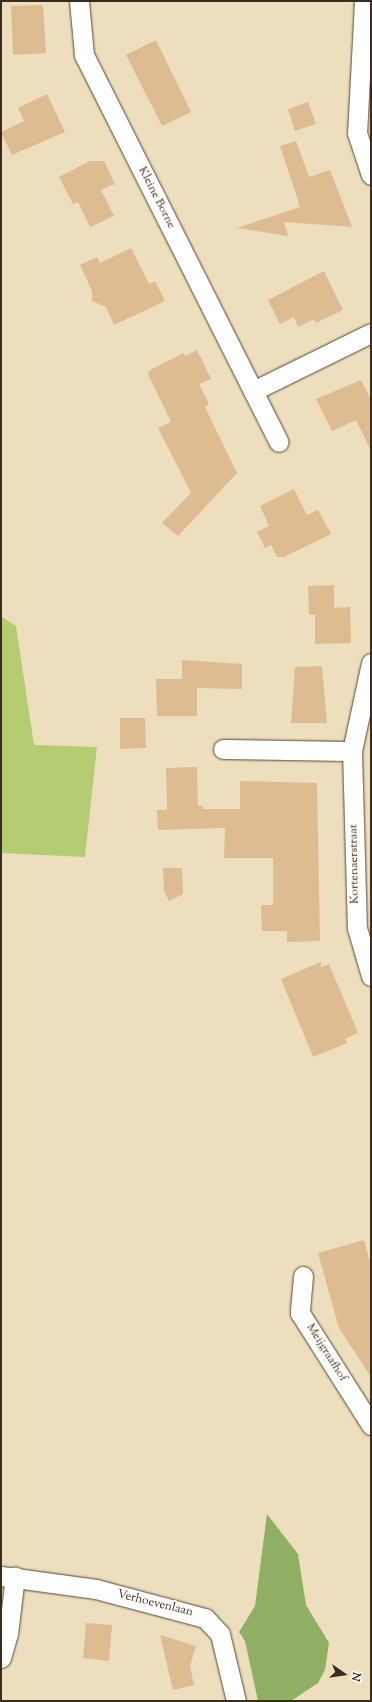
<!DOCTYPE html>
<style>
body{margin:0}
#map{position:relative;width:372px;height:1702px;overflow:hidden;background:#eddfbd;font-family:"Sorts Mill Goudy",serif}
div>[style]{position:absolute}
.green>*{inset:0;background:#b4cd72}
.forest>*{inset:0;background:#8fb064}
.building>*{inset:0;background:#debc92}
.roads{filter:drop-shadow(0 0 1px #564536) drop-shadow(0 0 1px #564536)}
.minor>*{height:19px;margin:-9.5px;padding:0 9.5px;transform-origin:9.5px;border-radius:9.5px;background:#fff}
span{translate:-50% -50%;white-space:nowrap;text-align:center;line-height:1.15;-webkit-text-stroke:3.5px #fdfcf7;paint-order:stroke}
.street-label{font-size:12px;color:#3b2a1e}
.frame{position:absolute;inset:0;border:2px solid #3b2a1e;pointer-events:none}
.north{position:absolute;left:324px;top:1654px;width:40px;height:40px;-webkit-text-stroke:3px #fdfcf7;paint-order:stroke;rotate:103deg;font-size:11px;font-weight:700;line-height:16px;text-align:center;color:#3b2a1e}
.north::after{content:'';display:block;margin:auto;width:14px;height:18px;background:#3b2a1e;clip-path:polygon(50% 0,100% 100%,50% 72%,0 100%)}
</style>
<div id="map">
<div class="green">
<div style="clip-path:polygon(1px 616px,16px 626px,34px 745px,97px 747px,85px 857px,1px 853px)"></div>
</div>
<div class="forest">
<div style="clip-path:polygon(267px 1514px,298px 1554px,306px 1605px,329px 1643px,325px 1670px,318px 1683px,291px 1701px,258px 1701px,245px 1641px,239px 1632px,255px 1606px)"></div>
</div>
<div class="building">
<div style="clip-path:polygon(43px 5px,46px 53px,13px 55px,11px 6px)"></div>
<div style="clip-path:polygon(156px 40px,191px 112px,162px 126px,126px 55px)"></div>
<div style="clip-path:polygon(47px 94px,65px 132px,12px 155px,1px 132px,24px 121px,18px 108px)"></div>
<div style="clip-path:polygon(308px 102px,316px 124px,295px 131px,288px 109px)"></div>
<div style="clip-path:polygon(296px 141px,309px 177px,330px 170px,352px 227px,284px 222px,288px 236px,237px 228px,300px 207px,280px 146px)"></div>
<div style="clip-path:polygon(90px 161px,104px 161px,115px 184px,101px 190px,114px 216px,90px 227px,78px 202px,73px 204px,59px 177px)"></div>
<div style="clip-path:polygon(131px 248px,149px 284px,155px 281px,165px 301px,114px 325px,106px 307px,92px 301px,92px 291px,80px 265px,97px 257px,100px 263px)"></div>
<div style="clip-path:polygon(324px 271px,343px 310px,316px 323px,314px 319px,298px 327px,294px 317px,280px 324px,268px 300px)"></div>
<div style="clip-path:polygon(197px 350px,211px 379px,199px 384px,209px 404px,205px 407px,237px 473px,178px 536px,162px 523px,191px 493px,158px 428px,171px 422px,148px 374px,150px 370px,184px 353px,185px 356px)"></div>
<div style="clip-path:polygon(361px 380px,371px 400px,371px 451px,356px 420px,332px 431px,316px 399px)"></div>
<div style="clip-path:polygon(294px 489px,307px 515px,318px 510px,331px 534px,284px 557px,277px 557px,271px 545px,265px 548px,257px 532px,269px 526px,260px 506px)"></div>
<div style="clip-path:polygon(334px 585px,334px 608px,350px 607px,351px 643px,315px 644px,315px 615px,309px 615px,308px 586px)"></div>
<div style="clip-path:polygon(182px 660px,242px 664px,242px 689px,197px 688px,197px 716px,157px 716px,156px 679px,182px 679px)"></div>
<div style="clip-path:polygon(322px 666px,327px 723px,291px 723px,295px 667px)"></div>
<div style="clip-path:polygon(120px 718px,145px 718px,146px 748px,120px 749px)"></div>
<div style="clip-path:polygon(197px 767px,198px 806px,203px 806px,203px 809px,240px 809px,240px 781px,317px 783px,320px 941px,287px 942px,287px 931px,262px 931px,261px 905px,273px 905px,273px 858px,224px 858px,225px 828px,158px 830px,157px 810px,167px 810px,166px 768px)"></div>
<div style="clip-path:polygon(163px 868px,182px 868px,183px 894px,169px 901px,164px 891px)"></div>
<div style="clip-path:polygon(321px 962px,321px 967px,329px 964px,358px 1033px,345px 1039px,347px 1043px,313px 1057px,281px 979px)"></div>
<div style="clip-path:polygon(364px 1240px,371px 1267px,371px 1377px,339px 1328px,318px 1253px)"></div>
<div style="clip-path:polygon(86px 1623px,112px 1625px,109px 1661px,83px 1658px)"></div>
<div style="clip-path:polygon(160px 1635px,196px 1646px,190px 1666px,194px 1685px,173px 1690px)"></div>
</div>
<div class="roads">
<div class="minor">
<div style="left:79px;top:1px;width:54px;rotate:84.7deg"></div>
<div style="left:84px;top:55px;width:433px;rotate:63.3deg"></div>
<div style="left:364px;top:1px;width:132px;rotate:93deg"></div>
<div style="left:357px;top:133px;width:44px;rotate:71.6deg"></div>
<div style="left:253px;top:391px;width:131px;rotate:-26.2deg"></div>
<div style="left:371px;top:663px;width:90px;rotate:102.2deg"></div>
<div style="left:352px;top:751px;width:177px;rotate:88.4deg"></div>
<div style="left:357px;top:928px;width:50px;rotate:73.7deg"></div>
<div style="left:223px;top:749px;width:129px;rotate:0.9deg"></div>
<div style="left:303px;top:1276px;width:37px;rotate:95deg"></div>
<div style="left:300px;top:1313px;width:133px;rotate:57.6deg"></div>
<div style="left:1px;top:1576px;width:96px;rotate:7.8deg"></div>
<div style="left:96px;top:1589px;width:113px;rotate:14.9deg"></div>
<div style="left:205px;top:1618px;width:22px;rotate:47deg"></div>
<div style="left:220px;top:1634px;width:69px;rotate:76.6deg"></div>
<div style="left:1px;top:1658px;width:25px;rotate:-74deg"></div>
<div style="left:8px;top:1634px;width:58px;rotate:-83.1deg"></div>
</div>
</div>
<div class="street-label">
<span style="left:156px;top:198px;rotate:63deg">Kleine Borne</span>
<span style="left:355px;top:864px;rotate:-91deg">Kortenaerstraat</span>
<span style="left:326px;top:1353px;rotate:58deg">Meijgraafhof</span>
<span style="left:155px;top:1604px;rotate:14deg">Verhoevenlaan</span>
</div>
<div class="frame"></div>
<div class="north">N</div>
</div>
